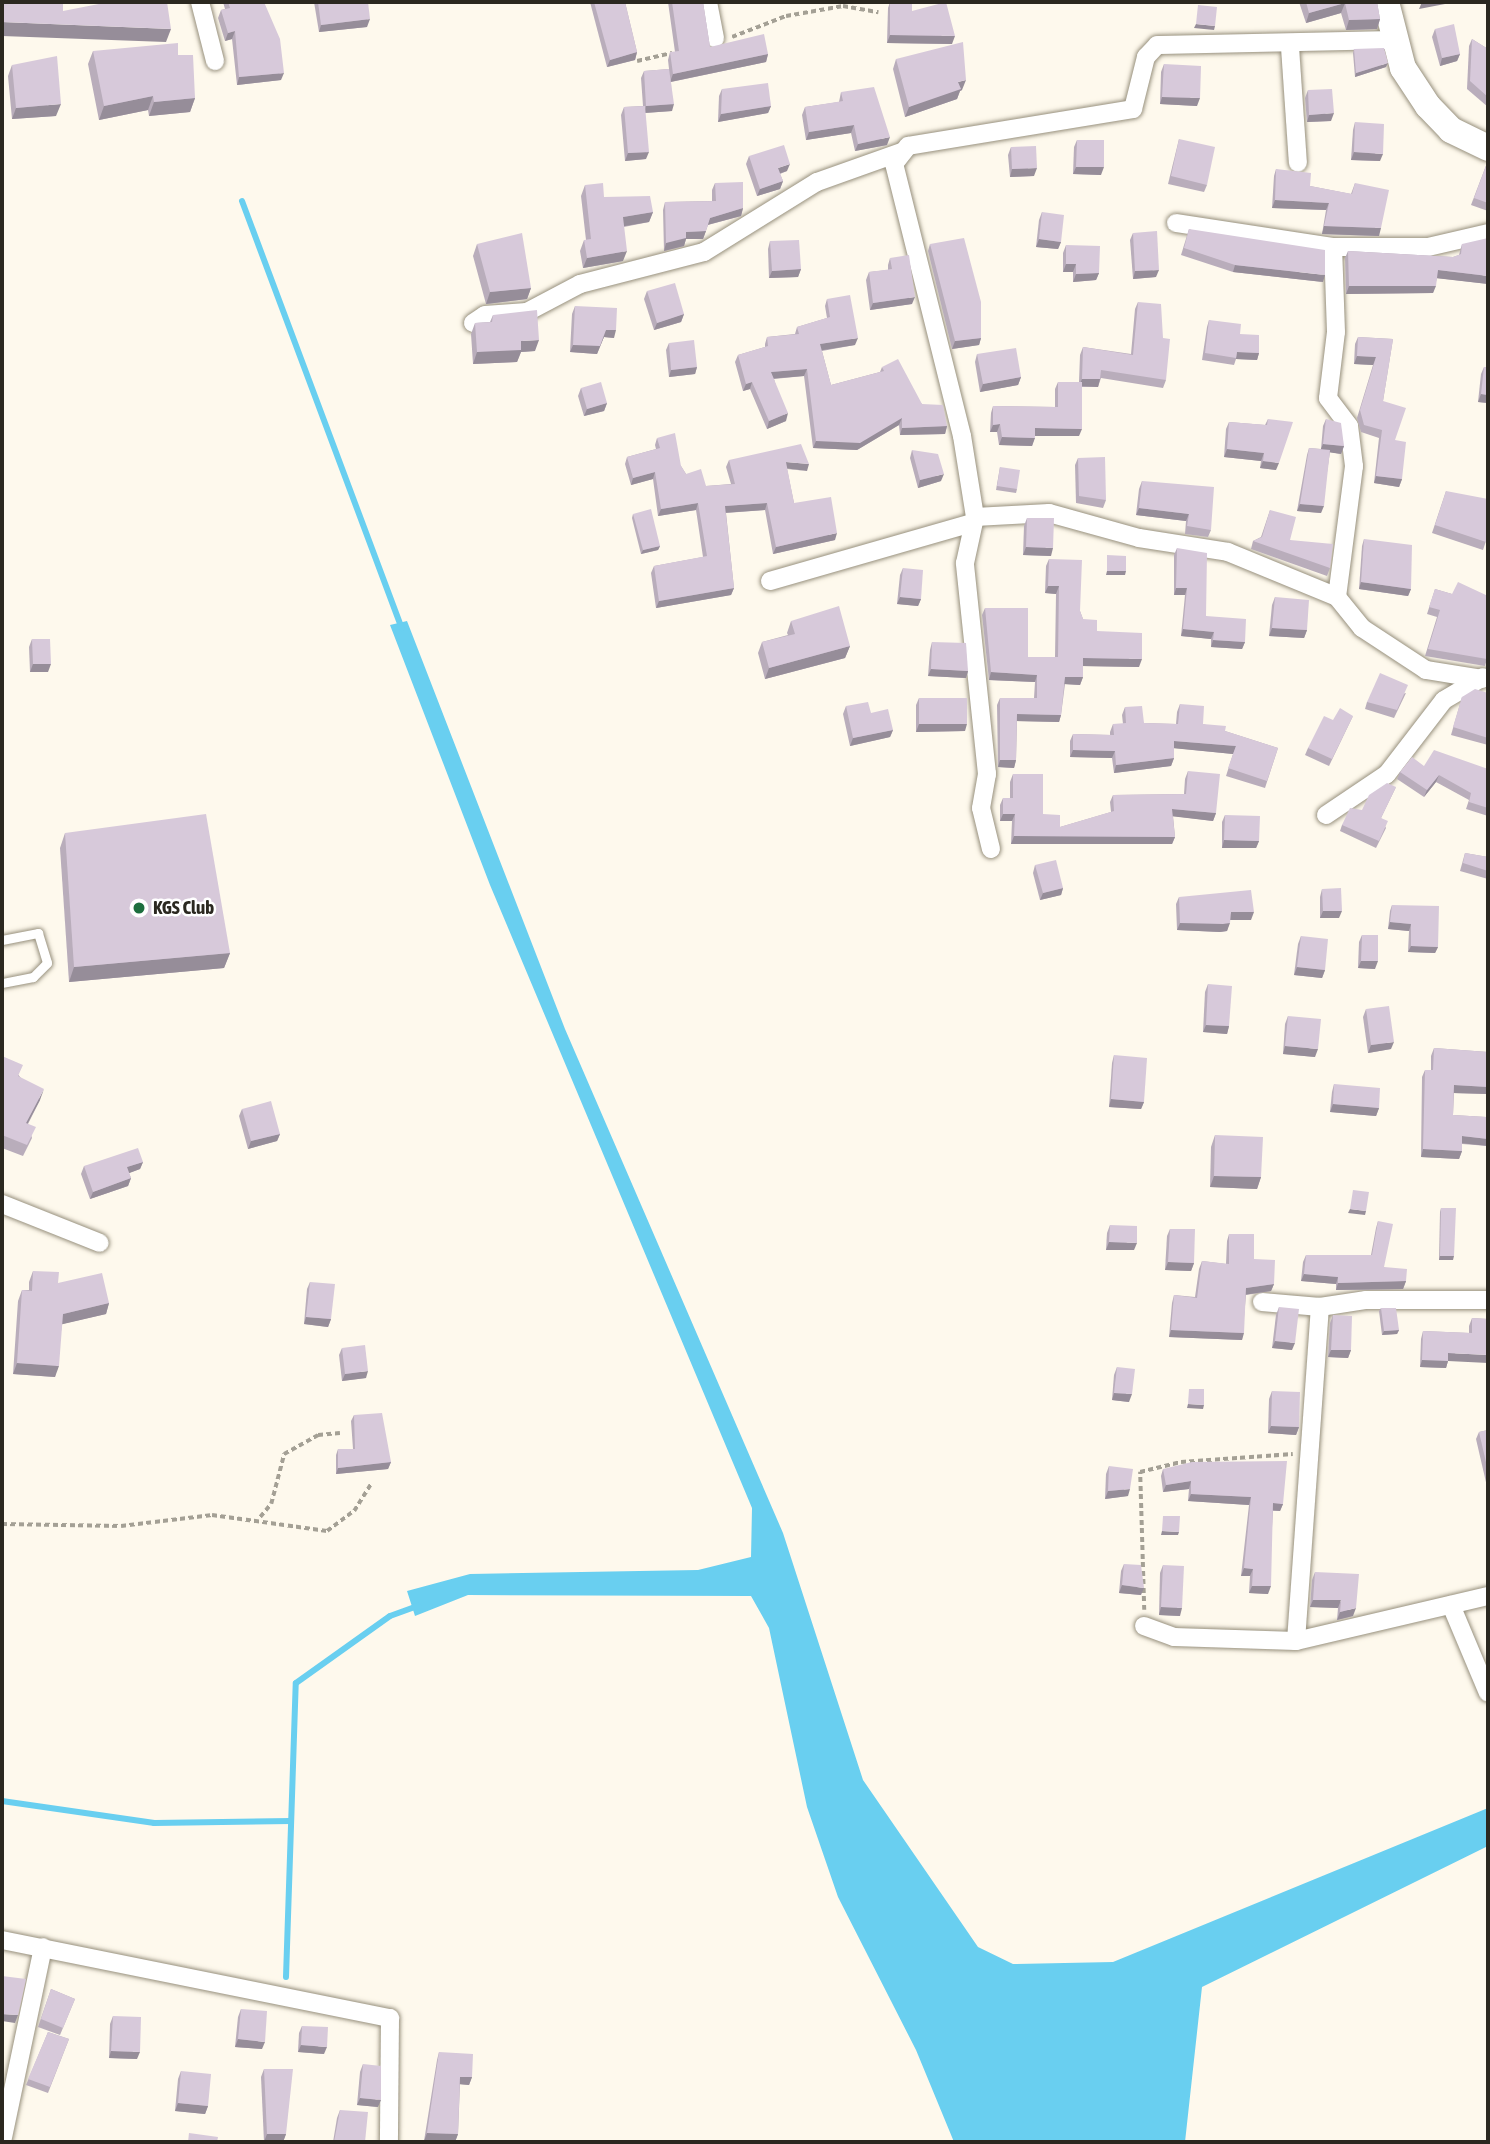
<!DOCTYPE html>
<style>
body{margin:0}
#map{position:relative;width:1490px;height:2144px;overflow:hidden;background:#fef9ed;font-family:"Asap Condensed",sans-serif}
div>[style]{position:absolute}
.water>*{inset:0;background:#69cff0}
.stream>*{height:6px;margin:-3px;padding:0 3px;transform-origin:3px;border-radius:3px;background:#69cff0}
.path>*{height:3.5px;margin-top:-1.75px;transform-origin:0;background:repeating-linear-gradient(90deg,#a4a095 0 5px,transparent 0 8.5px)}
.roads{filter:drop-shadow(0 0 2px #97907d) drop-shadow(0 0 2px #97907d)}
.lane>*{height:9px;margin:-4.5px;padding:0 4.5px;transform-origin:4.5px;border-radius:4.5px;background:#fff}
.street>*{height:18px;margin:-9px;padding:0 9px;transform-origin:9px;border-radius:9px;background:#fff}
.secondary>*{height:26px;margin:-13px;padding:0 13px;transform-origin:13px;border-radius:13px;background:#fff}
.wall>*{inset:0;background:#b9adbb}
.shaded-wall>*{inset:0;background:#968d99}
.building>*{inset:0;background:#d7c9da}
.dots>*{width:19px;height:19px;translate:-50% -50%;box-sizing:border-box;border:4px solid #fff;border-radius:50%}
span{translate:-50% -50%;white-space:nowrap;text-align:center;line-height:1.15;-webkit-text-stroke:5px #fff;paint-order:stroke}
.poi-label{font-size:19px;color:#2b2820;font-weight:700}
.left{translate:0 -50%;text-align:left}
.frame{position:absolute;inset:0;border:4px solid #2b2820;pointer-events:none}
</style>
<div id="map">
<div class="water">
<div style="clip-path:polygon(407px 621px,565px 1029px,783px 1533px,863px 1780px,978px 1947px,1013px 1964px,1113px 1962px,1488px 1808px,1488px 1846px,1202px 1987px,1185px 2142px,954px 2142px,916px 2050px,838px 1897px,807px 1807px,769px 1628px,751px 1596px,468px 1595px,415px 1616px,407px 1591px,470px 1574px,698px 1570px,751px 1557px,752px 1508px,490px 885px,390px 625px)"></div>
</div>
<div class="stream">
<div style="left:242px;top:201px;width:456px;rotate:69.5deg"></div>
<div style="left:2px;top:1801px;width:154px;rotate:8.2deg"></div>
<div style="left:154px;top:1823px;width:137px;rotate:-0.8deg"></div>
<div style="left:286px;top:1977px;width:294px;rotate:-88.1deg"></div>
<div style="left:296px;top:1683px;width:115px;rotate:-35.5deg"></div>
<div style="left:390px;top:1616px;width:30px;rotate:-20deg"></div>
</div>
<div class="path">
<div style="left:732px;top:37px;width:58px;rotate:-21.3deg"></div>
<div style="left:786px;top:16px;width:58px;rotate:-10deg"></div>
<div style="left:843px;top:6px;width:36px;rotate:10deg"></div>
<div style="left:637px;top:61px;width:36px;rotate:-13deg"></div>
<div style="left:260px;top:1517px;width:17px;rotate:-50deg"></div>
<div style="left:271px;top:1504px;width:52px;rotate:-75.4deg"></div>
<div style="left:284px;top:1454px;width:39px;rotate:-29deg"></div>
<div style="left:318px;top:1435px;width:22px;rotate:-5deg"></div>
<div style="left:2px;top:1524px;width:119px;rotate:1deg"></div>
<div style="left:121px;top:1526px;width:92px;rotate:-6.9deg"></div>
<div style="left:212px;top:1515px;width:116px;rotate:7.9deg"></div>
<div style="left:327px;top:1531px;width:34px;rotate:-37deg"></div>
<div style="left:354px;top:1511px;width:32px;rotate:-58deg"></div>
<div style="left:1144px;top:1610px;width:138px;rotate:-91.7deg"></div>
<div style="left:1140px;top:1472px;width:42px;rotate:-13.7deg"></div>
<div style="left:1181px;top:1462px;width:112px;rotate:-4.1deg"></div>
</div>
<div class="roads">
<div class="lane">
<div style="left:2px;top:940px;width:37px;rotate:-11deg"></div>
<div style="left:38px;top:933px;width:31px;rotate:73deg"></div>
<div style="left:47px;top:963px;width:20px;rotate:135deg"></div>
<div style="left:33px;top:977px;width:32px;rotate:169deg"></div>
</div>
<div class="street">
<div style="left:200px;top:2px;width:61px;rotate:75.7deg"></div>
<div style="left:708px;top:2px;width:37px;rotate:79deg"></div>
<div style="left:1290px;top:47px;width:116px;rotate:86.1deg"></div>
<div style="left:1176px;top:223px;width:159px;rotate:8.7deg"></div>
<div style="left:473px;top:323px;width:14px;rotate:-34deg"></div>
<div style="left:485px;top:315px;width:42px;rotate:-4.1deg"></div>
<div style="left:527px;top:312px;width:60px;rotate:-27.8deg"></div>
<div style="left:580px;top:284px;width:128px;rotate:-14.5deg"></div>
<div style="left:704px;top:252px;width:133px;rotate:-31.8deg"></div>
<div style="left:817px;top:182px;width:92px;rotate:-19.6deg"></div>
<div style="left:975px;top:517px;width:74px;rotate:-3.1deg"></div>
<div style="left:1049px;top:513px;width:93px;rotate:15.5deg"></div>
<div style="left:1139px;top:538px;width:90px;rotate:8.9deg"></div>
<div style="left:1228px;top:552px;width:118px;rotate:22.4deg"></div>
<div style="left:770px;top:581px;width:207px;rotate:-16deg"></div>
<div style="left:1482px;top:679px;width:57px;rotate:-170.9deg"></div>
<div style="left:1426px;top:670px;width:77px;rotate:-146.7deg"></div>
<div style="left:1362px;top:628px;width:40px;rotate:-129deg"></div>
<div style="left:1337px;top:597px;width:132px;rotate:-82.6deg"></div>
<div style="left:1354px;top:466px;width:40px;rotate:-97.1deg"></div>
<div style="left:1349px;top:426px;width:35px;rotate:-127deg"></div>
<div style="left:1328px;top:398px;width:66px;rotate:-83.1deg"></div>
<div style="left:1336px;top:332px;width:85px;rotate:-92deg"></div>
<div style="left:1333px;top:247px;width:95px"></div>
<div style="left:1428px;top:247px;width:62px;rotate:-13.1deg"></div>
<div style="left:1326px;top:815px;width:73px;rotate:-33.9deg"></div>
<div style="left:1387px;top:774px;width:93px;rotate:-52.4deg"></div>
<div style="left:1444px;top:700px;width:45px;rotate:-30.5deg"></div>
<div style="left:991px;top:849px;width:42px;rotate:-103.7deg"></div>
<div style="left:981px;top:808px;width:35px;rotate:-80deg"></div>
<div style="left:987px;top:774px;width:212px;rotate:-96deg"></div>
<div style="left:965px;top:563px;width:47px;rotate:-77.7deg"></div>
<div style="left:975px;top:517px;width:82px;rotate:-99.1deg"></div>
<div style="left:962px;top:436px;width:280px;rotate:-104deg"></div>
<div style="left:894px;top:164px;width:23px;rotate:-52deg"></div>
<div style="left:908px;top:146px;width:228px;rotate:-9.3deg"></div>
<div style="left:1133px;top:109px;width:54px;rotate:-76deg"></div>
<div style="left:1146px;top:57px;width:16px;rotate:-47deg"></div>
<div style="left:1157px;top:45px;width:239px;rotate:-1.2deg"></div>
<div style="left:2px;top:1204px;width:105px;rotate:21.7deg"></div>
<div style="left:1262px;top:1302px;width:58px;rotate:4.9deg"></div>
<div style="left:1451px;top:1605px;width:95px;rotate:67.2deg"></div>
<div style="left:1144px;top:1626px;width:32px;rotate:20deg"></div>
<div style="left:1174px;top:1637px;width:122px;rotate:1.9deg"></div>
<div style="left:1296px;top:1641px;width:197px;rotate:-13.2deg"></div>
<div style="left:1296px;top:1641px;width:335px;rotate:-85.9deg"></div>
<div style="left:1320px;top:1307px;width:47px;rotate:-8.7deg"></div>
<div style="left:1366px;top:1300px;width:122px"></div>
<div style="left:2px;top:1940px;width:396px;rotate:11.4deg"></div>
<div style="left:390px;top:2018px;width:124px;rotate:90.5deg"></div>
<div style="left:2px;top:2142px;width:199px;rotate:-78.1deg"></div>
</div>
<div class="secondary">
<div style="left:1386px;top:2px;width:68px;rotate:75.6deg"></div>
<div style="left:1403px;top:68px;width:45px;rotate:56.7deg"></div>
<div style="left:1428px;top:106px;width:33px;rotate:46deg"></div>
<div style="left:1451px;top:130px;width:41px;rotate:25.9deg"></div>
</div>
</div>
<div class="wall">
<div style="clip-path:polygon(223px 2px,264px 2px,281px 80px,237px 85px,232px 39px,225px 41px,218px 18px,221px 10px,225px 9px)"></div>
<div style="clip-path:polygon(314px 2px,368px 2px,367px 27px,319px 32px)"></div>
<div style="clip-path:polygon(590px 2px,625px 2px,637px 52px,635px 60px,607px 67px)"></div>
<div style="clip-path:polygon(668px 2px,703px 2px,710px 47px,768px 54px,766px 62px,671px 82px,672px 111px,645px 113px,646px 159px,625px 161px,621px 115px,624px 107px,643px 106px,641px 78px,644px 71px,669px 69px,668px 60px,670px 52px,675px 52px)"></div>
<div style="clip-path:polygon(890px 2px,912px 11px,952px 44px,887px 43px,888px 8px)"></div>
<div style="clip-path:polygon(1299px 2px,1377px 2px,1380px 19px,1377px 29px,1346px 30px,1341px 13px,1306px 23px)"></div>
<div style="clip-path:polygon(1435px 29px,1460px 54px,1457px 61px,1440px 66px,1432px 37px)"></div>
<div style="clip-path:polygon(1472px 39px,1488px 49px,1488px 107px,1467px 89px,1469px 46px)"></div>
<div style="clip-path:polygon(1354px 49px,1386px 67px,1355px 77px,1353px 53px)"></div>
<div style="clip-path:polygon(93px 51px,178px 55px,195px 98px,190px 112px,149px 116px,148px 110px,99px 120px,88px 64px)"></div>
<div style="clip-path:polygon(896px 59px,962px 90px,960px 91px,957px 99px,905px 117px,893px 69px)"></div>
<div style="clip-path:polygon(1164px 64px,1197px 106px,1160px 104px,1161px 72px)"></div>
<div style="clip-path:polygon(12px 65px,56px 116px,12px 119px,8px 76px)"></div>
<div style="clip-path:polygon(722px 89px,771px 106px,768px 113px,718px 122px,719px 96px)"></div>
<div style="clip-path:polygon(1308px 90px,1331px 121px,1307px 122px,1305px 98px)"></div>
<div style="clip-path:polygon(841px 92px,887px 145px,855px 151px,851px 133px,806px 140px,802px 115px,805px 107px,839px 102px)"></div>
<div style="clip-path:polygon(1355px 122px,1380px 161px,1351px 160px,1353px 130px)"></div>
<div style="clip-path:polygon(1179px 139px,1207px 185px,1204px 192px,1168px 184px)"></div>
<div style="clip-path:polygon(1077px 140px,1101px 175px,1073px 174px,1074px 147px)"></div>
<div style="clip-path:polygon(1011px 147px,1034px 176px,1010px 177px,1008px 155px)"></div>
<div style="clip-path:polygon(749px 156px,787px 171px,780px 174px,783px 181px,780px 189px,757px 196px,746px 164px)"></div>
<div style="clip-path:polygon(1487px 163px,1488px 164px,1488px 211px,1471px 205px)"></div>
<div style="clip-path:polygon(1276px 169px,1310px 186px,1351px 194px,1355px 183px,1379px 236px,1322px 234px,1326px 210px,1272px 208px,1274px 176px)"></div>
<div style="clip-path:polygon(715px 183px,743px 208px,741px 216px,708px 225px,703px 239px,686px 239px,684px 246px,664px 251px,663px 210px,665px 202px,712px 201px,712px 190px)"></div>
<div style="clip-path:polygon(585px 185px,604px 197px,653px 212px,649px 222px,624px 227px,623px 261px,583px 268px,580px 251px,584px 240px,586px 240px,581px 196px)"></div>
<div style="clip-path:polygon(1042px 212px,1061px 242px,1058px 249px,1036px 247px,1039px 220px)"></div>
<div style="clip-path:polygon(1189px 229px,1323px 282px,1233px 272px,1181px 255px)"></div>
<div style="clip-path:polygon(1133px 233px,1156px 277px,1133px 279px,1130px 240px)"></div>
<div style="clip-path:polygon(770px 241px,801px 269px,798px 277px,769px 278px,768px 249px)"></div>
<div style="clip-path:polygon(477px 244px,531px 288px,527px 299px,486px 304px,473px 256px)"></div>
<div style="clip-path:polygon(930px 244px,981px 338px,979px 345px,952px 349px,928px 251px)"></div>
<div style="clip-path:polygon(1462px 244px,1488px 284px,1437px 278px,1433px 293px,1346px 294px,1345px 258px,1348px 251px,1453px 257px,1459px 255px)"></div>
<div style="clip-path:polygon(1066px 245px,1099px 273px,1096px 280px,1073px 282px,1073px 272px,1063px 272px,1063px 253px)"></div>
<div style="clip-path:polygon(890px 258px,912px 304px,870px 310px,866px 280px,869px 272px,888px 270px,888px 265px)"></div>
<div style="clip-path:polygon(647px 291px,684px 314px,681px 322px,654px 330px,644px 299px)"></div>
<div style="clip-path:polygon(827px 299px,855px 345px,822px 351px,831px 385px,880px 372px,882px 367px,922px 404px,947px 426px,945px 434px,900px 435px,899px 425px,857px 450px,813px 448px,804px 376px,774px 379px,786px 421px,767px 429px,750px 389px,743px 391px,735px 362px,738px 355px,765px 347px,765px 344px,767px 337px,795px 334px,797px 327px,827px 318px,825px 306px)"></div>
<div style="clip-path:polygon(1138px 302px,1166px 380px,1163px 388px,1101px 378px,1098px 387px,1082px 387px,1079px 436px,1035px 436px,1032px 446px,999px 445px,997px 432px,990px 432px,991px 413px,993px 406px,1055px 407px,1055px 389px,1058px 382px,1079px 382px,1080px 355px,1083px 347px,1131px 354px,1135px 309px)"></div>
<div style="clip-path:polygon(575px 306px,614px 338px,604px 337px,597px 354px,570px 352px,572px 314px)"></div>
<div style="clip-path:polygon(493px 315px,535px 351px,521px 352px,517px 362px,473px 364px,471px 334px,475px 323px,490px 322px)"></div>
<div style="clip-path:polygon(1209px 320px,1240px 334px,1259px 353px,1257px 360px,1236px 359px,1234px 365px,1202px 360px,1207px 327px)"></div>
<div style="clip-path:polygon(1358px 337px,1393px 339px,1383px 401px,1395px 440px,1402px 479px,1399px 487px,1374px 483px,1379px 438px,1361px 432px,1357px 418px,1373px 365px,1354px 364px,1355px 344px)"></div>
<div style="clip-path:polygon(669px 343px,697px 367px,695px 374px,669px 377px,666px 350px)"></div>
<div style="clip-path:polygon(977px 354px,1021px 377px,1018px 385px,980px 392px,975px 362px)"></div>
<div style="clip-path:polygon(1484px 367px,1488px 403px,1478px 402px,1481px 374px)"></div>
<div style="clip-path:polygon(581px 388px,607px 403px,604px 411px,584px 416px,578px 396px)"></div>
<div style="clip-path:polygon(1268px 419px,1276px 470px,1260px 468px,1261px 461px,1224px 457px,1226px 429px,1229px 422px,1265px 425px)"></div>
<div style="clip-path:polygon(1326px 419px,1344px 446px,1341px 454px,1330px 452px,1321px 513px,1297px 511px,1307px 455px,1309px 448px,1321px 449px,1323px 426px)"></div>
<div style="clip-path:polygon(657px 438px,681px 466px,686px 474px,706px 486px,731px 484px,726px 467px,729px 460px,807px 471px,787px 469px,794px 503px,835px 540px,773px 554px,765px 510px,726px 513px,734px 588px,731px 595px,656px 608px,651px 573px,654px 566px,703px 557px,696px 510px,658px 516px,653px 479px,631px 485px,625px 464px,627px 457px,656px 449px,655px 445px)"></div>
<div style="clip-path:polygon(912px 450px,941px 481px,918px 488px,910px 458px)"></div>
<div style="clip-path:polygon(1078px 458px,1106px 500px,1103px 508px,1076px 503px,1075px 465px)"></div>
<div style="clip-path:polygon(1000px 467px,1017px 489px,1016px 493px,996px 490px)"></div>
<div style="clip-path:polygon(1142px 481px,1211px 530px,1208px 537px,1185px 534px,1186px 521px,1136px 515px,1139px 489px)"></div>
<div style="clip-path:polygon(1446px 491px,1488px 535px,1483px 550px,1432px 533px)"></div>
<div style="clip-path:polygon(1270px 510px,1290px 540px,1330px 568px,1327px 576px,1251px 549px,1253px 541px,1261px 537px)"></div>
<div style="clip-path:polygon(633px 514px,660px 546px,658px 550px,641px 554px,632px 518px)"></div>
<div style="clip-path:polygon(1027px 518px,1051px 556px,1023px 555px,1024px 526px)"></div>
<div style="clip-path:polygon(1364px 539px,1411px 589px,1408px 596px,1359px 589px,1362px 546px)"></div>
<div style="clip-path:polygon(1177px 548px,1206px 616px,1245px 642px,1242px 649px,1211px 647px,1211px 639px,1181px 636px,1185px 595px,1174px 595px,1174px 555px)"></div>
<div style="clip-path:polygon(1049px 559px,1080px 611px,1083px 619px,1139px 667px,1083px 666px,1083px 677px,1080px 685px,1065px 684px,1061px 715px,1059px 722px,1017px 721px,1016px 760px,1014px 768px,998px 767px,997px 705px,1000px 698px,1034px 698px,1035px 682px,989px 680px,982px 615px,985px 608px,1028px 657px,1055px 657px,1056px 594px,1045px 593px,1046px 566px)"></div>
<div style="clip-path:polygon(903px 568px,921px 599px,918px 606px,897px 604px,900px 575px)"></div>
<div style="clip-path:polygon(1435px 589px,1452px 594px,1488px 656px,1485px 666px,1425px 656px,1437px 617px,1427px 614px)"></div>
<div style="clip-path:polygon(1275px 597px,1307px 630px,1304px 638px,1269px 636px,1272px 605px)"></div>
<div style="clip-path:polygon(791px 621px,850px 646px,845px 658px,765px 679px,758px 653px,762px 642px,788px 635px,787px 633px)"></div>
<div style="clip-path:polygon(32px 639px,48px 672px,30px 672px,29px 647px)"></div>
<div style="clip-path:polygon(932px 642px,968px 671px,966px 678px,928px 676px,930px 650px)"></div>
<div style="clip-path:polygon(1406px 693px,1394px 718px,1365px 709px,1367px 702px)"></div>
<div style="clip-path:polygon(1488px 693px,1488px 745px,1451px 735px,1462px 697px)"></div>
<div style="clip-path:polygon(919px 698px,965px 731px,916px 732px,916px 705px)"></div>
<div style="clip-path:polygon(1180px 704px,1203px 724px,1278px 748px,1265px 788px,1226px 776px,1233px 754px,1174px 748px,1174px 758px,1171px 766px,1114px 773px,1112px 758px,1070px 757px,1070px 741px,1073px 734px,1110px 735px,1110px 732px,1113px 724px,1123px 724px,1122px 715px,1125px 707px,1144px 723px,1176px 724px,1177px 712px)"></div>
<div style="clip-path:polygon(846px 706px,871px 713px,893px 730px,890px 737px,850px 746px,843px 714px)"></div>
<div style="clip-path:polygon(1353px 716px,1329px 766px,1305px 755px,1308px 748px)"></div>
<div style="clip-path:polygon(1424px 766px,1488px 769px,1488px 816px,1466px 809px,1469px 800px,1436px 782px,1424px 797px,1397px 779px,1400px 772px)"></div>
<div style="clip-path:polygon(1188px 771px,1216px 813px,1213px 821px,1173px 816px,1175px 837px,1172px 844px,1011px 844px,1012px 821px,1000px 821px,1000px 805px,1003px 798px,1010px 798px,1010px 782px,1013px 774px,1043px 814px,1060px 827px,1111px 812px,1110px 802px,1113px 795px,1184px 794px,1185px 779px)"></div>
<div style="clip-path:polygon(1396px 787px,1381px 818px,1386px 828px,1376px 848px,1340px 831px,1342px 825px)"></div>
<div style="clip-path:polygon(1225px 815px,1259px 841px,1256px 848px,1222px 848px,1222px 822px)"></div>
<div style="clip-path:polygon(65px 833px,230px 953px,224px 968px,69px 982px,60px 848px)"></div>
<div style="clip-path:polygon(1465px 853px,1488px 857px,1488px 879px,1460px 871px)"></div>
<div style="clip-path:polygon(1035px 865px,1063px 888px,1061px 895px,1040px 900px,1033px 873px)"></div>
<div style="clip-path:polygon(1322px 889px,1339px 918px,1320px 918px,1320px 897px)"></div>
<div style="clip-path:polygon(1179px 897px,1251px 920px,1230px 920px,1227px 931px,1220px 932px,1177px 930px,1176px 904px)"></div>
<div style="clip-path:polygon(1392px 905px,1438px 947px,1435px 953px,1408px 952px,1409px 931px,1388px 929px,1390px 911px)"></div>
<div style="clip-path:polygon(1362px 935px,1375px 969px,1358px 968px,1359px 942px)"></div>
<div style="clip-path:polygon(1301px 936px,1325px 970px,1322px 978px,1294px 975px,1298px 944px)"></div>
<div style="clip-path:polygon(1208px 984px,1229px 1026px,1227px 1034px,1203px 1032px,1205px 992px)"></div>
<div style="clip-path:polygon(1366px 1009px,1391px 1049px,1368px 1053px,1363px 1017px)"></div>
<div style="clip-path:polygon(1288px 1016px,1315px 1057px,1283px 1054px,1285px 1024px)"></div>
<div style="clip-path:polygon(1434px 1048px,1488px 1052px,1488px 1094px,1454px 1093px,1453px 1115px,1486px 1117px,1488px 1107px,1488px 1146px,1462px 1144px,1462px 1151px,1459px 1159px,1421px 1157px,1422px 1077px,1425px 1070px,1431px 1070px,1431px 1056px)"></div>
<div style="clip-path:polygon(1114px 1055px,1144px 1102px,1141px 1109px,1109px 1107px,1112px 1063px)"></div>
<div style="clip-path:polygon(2px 1056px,40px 1100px,28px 1124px,32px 1138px,23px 1156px,2px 1148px)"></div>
<div style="clip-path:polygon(1334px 1084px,1379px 1108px,1376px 1116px,1330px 1112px,1332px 1092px)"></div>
<div style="clip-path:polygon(242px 1109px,280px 1134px,277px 1141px,248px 1149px,239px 1116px)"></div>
<div style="clip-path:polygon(1215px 1135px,1261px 1177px,1257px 1189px,1210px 1187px,1211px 1147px)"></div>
<div style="clip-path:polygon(143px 1162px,140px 1169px,129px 1173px,131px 1178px,128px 1186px,90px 1199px,81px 1174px,84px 1166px)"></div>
<div style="clip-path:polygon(1441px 1208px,1453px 1260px,1439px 1260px,1440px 1212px)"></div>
<div style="clip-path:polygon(1378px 1221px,1384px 1267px,1406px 1281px,1403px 1289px,1336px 1290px,1336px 1284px,1301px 1281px,1303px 1262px,1306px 1255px,1371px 1255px,1376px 1228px)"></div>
<div style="clip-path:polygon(1110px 1225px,1134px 1250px,1106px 1250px,1107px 1233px)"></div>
<div style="clip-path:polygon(1170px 1229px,1194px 1263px,1191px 1271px,1165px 1270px,1167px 1236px)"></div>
<div style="clip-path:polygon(1229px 1234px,1254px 1259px,1274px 1284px,1271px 1291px,1246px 1295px,1242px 1340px,1169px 1337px,1172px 1303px,1174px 1295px,1195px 1297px,1199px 1269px,1202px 1261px,1226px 1264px,1227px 1241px)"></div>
<div style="clip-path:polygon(33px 1271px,58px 1283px,109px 1303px,106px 1314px,62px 1324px,55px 1377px,13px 1374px,18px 1301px,22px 1290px,29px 1290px,29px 1282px)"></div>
<div style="clip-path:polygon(310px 1282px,331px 1319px,328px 1327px,304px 1324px,307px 1289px)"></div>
<div style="clip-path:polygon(1279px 1307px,1292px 1350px,1272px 1348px,1276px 1315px)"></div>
<div style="clip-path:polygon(1381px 1308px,1399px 1330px,1397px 1334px,1382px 1335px,1379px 1311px)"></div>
<div style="clip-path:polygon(1333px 1315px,1351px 1350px,1348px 1358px,1328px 1357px,1330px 1323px)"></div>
<div style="clip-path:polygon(1472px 1318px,1488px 1319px,1448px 1361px,1446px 1368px,1420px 1367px,1421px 1339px,1423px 1331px,1469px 1333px,1469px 1326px)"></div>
<div style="clip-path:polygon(342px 1348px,366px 1378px,342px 1381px,339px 1355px)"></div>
<div style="clip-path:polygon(1117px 1367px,1129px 1402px,1112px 1400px,1114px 1375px)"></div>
<div style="clip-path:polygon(1272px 1391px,1299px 1427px,1296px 1435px,1268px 1433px,1269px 1399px)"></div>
<div style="clip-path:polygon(354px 1415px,391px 1462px,388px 1469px,336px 1474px,336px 1455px,338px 1449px,353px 1449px,351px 1421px)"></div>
<div style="clip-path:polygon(1488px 1430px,1488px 1491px,1476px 1439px,1479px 1432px)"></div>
<div style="clip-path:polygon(1109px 1466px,1128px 1496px,1105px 1499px,1106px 1474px)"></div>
<div style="clip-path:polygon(1163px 1469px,1283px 1504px,1280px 1511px,1273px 1511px,1268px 1594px,1249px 1593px,1250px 1576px,1241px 1576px,1249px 1505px,1188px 1501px,1189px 1489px,1163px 1492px,1161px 1476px)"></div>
<div style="clip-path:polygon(1124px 1564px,1141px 1595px,1119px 1593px,1121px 1571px)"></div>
<div style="clip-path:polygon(1163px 1565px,1180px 1616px,1159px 1615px,1160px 1573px)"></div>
<div style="clip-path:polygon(1315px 1572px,1353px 1616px,1337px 1620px,1338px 1608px,1310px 1607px,1312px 1580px)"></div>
<div style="clip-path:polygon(51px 1989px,75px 1999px,60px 2035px,38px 2027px)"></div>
<div style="clip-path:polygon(241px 2009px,262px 2049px,235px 2047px,238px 2017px)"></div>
<div style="clip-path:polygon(113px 2016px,137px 2059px,109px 2058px,110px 2024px)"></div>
<div style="clip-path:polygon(302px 2026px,324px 2054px,298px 2052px,299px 2033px)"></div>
<div style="clip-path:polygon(48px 2032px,69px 2039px,48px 2093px,26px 2085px)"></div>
<div style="clip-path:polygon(439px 2052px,472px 2077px,469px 2085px,460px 2084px,458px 2134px,455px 2142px,424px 2141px,437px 2060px)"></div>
<div style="clip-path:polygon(363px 2064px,378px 2107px,357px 2105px,360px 2072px)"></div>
<div style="clip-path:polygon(264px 2069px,286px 2134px,283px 2142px,264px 2142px,261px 2077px)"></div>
<div style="clip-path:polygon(181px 2071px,208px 2106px,205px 2114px,175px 2111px,178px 2079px)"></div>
<div style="clip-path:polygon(340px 2110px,365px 2142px,333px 2142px,337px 2118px)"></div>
</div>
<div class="shaded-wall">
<div style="clip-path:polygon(1422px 2px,1445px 2px,1445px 4px,1419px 9px)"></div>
<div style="clip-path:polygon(1345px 3px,1341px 13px,1306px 23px,1309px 13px)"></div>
<div style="clip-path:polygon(370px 19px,367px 27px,319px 32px,321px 25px)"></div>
<div style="clip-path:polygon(1380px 19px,1377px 29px,1346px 30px,1349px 20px)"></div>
<div style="clip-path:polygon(2px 22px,171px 29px,166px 42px,2px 36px)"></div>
<div style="clip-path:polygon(1196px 24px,1215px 26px,1214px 30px,1194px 28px)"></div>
<div style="clip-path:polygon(235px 31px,232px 39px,225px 41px,228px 33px)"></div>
<div style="clip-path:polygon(890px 35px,955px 36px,952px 44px,887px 43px)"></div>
<div style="clip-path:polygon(637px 52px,635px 60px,607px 67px,610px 60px)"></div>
<div style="clip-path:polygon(768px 54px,766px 62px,670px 82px,673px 74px)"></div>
<div style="clip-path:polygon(1460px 54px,1457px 61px,1440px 66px,1442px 58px)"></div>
<div style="clip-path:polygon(1388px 63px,1386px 67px,1355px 77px,1356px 73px)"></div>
<div style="clip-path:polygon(284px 73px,281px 80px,237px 85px,239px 77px)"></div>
<div style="clip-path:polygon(966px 80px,962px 90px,960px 91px,957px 99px,905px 117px,909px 107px,958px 82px)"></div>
<div style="clip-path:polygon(153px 96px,148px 110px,99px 120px,104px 106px)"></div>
<div style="clip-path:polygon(1162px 97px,1200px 98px,1197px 106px,1160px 104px)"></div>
<div style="clip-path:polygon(195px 98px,190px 112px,149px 116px,154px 102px)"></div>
<div style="clip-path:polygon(61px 104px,56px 116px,12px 119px,16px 108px)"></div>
<div style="clip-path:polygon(674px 104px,672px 111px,644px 113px,646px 106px)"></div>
<div style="clip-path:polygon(771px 106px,768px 113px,718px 122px,721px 114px)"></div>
<div style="clip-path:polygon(1334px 113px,1331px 121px,1307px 122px,1309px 115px)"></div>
<div style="clip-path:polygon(854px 125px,851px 133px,806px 140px,809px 132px)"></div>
<div style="clip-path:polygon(890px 137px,887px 145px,855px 151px,858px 144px)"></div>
<div style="clip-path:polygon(649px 152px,646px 159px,625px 161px,628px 153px)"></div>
<div style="clip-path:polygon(1354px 152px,1383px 154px,1380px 161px,1351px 160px)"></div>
<div style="clip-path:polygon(790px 164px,787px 171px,775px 175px,778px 168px)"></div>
<div style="clip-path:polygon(1076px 167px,1104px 167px,1101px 175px,1073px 174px)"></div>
<div style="clip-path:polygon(1037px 168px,1034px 176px,1010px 177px,1012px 169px)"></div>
<div style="clip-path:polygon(783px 181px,780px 189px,757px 196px,760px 189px)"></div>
<div style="clip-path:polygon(1275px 200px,1329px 203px,1326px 210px,1272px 208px)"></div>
<div style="clip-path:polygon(743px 208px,741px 216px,707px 225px,710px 218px)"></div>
<div style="clip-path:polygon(653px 212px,649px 222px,619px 227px,623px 217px)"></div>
<div style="clip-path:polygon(1324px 226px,1381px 228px,1379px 236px,1322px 234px)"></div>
<div style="clip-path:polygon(706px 231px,703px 239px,686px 239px,684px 246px,664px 251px,666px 243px,686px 232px)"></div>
<div style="clip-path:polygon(1039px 239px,1061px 242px,1058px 249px,1036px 247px)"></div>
<div style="clip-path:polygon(627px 251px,623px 261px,583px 268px,587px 258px)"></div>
<div style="clip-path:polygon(1066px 264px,1076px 264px,1073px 272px,1063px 272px)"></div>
<div style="clip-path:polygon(1235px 265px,1325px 275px,1323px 282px,1233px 272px)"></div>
<div style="clip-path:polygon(801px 269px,798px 277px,769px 278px,772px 271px)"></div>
<div style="clip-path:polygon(1159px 270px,1156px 277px,1133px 279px,1135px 271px)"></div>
<div style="clip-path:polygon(1438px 270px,1488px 276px,1488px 284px,1435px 278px)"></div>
<div style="clip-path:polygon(1099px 273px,1096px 280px,1073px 282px,1076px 274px)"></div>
<div style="clip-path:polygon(1349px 286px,1436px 286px,1433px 293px,1346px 294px)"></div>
<div style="clip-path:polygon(531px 288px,527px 299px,486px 304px,490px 292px)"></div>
<div style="clip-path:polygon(915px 297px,912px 304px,870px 310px,873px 303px)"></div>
<div style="clip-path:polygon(684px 314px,681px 322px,654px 330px,657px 323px)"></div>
<div style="clip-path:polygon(606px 330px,616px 330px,614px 338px,604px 337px,597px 354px,570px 352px,573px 345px)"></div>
<div style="clip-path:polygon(858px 338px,855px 345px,817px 351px,820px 344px)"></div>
<div style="clip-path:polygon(981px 338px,979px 345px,952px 349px,955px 341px)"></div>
<div style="clip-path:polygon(539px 340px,535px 351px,521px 352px,517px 362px,473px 364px,477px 352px,521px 341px)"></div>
<div style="clip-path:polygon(1237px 352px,1259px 353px,1257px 360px,1236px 359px)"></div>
<div style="clip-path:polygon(1357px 356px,1376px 357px,1373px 365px,1354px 364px)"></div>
<div style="clip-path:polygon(697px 367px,695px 374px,669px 377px,671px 370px)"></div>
<div style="clip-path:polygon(807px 369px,804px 376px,768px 379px,771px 372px)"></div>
<div style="clip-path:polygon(1021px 377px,1018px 385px,980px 392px,983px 384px)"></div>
<div style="clip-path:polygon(1082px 379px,1100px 379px,1098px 387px,1079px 386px)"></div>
<div style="clip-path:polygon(752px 382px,750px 389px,743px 391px,746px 384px)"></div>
<div style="clip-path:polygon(1481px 394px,1488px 395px,1488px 403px,1478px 402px)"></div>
<div style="clip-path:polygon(607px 403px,604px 411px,584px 416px,587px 409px)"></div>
<div style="clip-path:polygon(788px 413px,786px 421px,767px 429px,769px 421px)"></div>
<div style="clip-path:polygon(902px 418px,899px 425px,857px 450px,813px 448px,816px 441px)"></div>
<div style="clip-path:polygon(1000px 424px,997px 432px,990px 432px,993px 425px)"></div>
<div style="clip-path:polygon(947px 426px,945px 434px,900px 435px,902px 428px)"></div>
<div style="clip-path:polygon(1035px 428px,1082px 429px,1079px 436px,1032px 436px)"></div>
<div style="clip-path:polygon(1002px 437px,1035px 438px,1032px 446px,999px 445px)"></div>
<div style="clip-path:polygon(1323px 444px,1344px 446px,1341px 454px,1320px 451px)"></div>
<div style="clip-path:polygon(1227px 449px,1264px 453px,1261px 461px,1224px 457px)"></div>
<div style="clip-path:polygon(1263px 461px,1279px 463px,1276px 470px,1260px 468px)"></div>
<div style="clip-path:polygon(786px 462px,809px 464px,807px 471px,783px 468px)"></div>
<div style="clip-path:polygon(655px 472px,653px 479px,631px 485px,633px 478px)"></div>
<div style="clip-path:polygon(944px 474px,941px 481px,918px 488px,920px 480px)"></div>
<div style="clip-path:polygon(1376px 476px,1402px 479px,1399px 487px,1374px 483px)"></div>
<div style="clip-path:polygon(698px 503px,696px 510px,658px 516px,661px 509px)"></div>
<div style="clip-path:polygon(767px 503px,765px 510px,722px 513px,725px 506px)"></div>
<div style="clip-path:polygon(1300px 504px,1324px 506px,1321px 513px,1297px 511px)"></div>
<div style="clip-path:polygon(1139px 508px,1189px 514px,1186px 521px,1136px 515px)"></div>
<div style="clip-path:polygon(837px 533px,835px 540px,773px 554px,776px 547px)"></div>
<div style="clip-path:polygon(660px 546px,658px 550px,641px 554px,643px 550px)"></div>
<div style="clip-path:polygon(1026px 547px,1053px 548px,1051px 556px,1023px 555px)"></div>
<div style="clip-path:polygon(1107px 571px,1126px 571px,1125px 575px,1106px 575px)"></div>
<div style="clip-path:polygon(1361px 582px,1411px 589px,1408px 596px,1359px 589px)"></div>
<div style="clip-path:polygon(1048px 586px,1059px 586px,1056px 594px,1045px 593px)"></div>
<div style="clip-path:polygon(734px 588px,731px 595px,656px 608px,659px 601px)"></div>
<div style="clip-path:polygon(1176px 588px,1187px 588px,1185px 595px,1174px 595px)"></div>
<div style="clip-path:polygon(900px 597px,921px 599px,918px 606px,897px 604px)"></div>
<div style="clip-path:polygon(1272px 628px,1307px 630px,1304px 638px,1269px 636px)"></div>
<div style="clip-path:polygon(1183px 629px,1214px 632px,1211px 639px,1181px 636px)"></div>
<div style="clip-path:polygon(1213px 640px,1245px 642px,1242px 649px,1211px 647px)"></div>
<div style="clip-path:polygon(850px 646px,845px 658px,765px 679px,769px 668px)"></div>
<div style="clip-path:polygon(1083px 658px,1142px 659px,1139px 667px,1080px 666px)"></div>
<div style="clip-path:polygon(33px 664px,51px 664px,48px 672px,30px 672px)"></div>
<div style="clip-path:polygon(931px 669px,968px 671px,966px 678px,928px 676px)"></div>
<div style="clip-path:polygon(991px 672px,1037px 675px,1035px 682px,989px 680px)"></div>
<div style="clip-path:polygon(1065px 677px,1083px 677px,1080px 685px,1063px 684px)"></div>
<div style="clip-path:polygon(1017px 714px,1061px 715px,1059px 722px,1014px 721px)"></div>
<div style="clip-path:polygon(919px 724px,967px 724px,965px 731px,916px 732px)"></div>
<div style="clip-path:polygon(893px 730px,890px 737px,850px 746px,853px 738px)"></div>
<div style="clip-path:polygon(1174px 741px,1236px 746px,1233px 754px,1172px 748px)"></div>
<div style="clip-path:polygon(1073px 750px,1115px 751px,1112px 758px,1070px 757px)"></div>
<div style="clip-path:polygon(1174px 758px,1171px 766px,1114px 773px,1116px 765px)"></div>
<div style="clip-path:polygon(1000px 760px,1016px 760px,1014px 768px,998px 767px)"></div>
<div style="clip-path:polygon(1439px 775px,1436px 782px,1424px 797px,1427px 790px)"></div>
<div style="clip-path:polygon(1172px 809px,1216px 813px,1213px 821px,1170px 816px)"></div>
<div style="clip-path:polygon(1003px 814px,1015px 814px,1012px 821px,1000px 821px)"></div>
<div style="clip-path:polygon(1014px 836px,1175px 837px,1172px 844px,1011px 844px)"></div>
<div style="clip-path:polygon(1224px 840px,1259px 841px,1256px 848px,1222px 848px)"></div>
<div style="clip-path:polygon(1063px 888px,1061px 895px,1040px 900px,1043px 893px)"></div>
<div style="clip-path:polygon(1323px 911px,1342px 911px,1339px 918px,1320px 918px)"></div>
<div style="clip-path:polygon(1231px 912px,1254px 912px,1251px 920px,1228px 920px)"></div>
<div style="clip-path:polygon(1390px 922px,1411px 924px,1409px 931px,1388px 929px)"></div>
<div style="clip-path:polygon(1180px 923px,1230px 923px,1227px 931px,1220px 932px,1177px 930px)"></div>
<div style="clip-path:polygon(1411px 946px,1438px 947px,1435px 953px,1408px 952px)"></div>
<div style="clip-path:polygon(230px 953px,224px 968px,69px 982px,74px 967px)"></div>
<div style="clip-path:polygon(1361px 961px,1378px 961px,1375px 969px,1358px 968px)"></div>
<div style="clip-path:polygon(1297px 967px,1325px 970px,1322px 978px,1294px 975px)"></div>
<div style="clip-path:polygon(1206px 1025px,1229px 1026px,1227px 1034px,1203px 1032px)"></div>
<div style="clip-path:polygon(1394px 1042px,1391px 1049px,1368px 1053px,1371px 1045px)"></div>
<div style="clip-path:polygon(1285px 1046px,1318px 1049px,1315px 1057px,1283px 1054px)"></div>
<div style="clip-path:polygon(1454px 1085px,1488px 1087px,1488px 1094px,1452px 1093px)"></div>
<div style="clip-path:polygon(44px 1089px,40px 1100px,22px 1134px,26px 1123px)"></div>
<div style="clip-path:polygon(1111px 1099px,1144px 1102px,1141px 1109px,1109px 1107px)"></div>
<div style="clip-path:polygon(1333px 1104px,1379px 1108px,1376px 1116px,1330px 1112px)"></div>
<div style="clip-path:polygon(280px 1134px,277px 1141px,248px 1149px,251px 1141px)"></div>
<div style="clip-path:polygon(1462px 1136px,1488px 1139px,1488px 1146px,1460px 1143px)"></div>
<div style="clip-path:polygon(1423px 1149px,1462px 1151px,1459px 1159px,1421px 1157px)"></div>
<div style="clip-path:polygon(143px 1162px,140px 1169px,124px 1175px,127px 1167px)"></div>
<div style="clip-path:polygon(1214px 1176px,1261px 1177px,1257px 1189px,1210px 1187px)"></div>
<div style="clip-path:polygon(131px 1178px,128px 1186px,90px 1199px,93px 1192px)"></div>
<div style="clip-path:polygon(1350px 1209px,1366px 1211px,1365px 1215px,1348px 1213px)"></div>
<div style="clip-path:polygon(1109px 1242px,1137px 1243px,1134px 1250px,1106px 1250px)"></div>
<div style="clip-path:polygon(1440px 1256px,1454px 1256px,1453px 1260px,1439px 1260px)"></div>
<div style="clip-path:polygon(1168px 1262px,1194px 1263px,1191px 1271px,1165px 1270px)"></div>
<div style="clip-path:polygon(1304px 1274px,1338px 1277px,1336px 1284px,1301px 1281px)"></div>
<div style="clip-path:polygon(1406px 1281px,1403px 1289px,1336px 1290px,1338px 1283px)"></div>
<div style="clip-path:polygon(1274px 1284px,1271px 1291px,1243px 1295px,1246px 1288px)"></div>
<div style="clip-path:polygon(109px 1303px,106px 1314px,59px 1325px,63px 1314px)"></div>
<div style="clip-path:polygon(306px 1317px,331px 1319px,328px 1327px,304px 1324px)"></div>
<div style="clip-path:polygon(1171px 1330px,1244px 1333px,1242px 1340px,1169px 1337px)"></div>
<div style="clip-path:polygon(1399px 1330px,1397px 1334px,1382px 1335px,1384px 1331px)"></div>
<div style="clip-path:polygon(1275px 1341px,1295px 1343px,1292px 1350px,1272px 1348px)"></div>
<div style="clip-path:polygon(1331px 1350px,1351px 1350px,1348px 1358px,1328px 1357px)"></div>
<div style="clip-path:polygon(1448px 1353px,1488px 1355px,1488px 1363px,1448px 1361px,1446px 1368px,1420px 1367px,1422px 1360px)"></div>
<div style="clip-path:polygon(17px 1363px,59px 1366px,55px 1377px,13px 1374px)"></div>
<div style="clip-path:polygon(368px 1371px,366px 1378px,342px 1381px,345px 1374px)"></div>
<div style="clip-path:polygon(1114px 1393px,1132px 1394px,1129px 1402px,1112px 1400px)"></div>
<div style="clip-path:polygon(1188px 1404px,1204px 1405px,1203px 1409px,1187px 1408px)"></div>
<div style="clip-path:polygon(1271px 1426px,1299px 1427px,1296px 1435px,1268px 1433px)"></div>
<div style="clip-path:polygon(391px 1462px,388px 1469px,336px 1474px,338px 1468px)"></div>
<div style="clip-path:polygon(1191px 1481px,1189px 1489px,1163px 1492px,1166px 1485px)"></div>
<div style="clip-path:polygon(1130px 1489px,1128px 1496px,1105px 1499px,1108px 1491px)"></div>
<div style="clip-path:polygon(1191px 1494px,1251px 1497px,1249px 1505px,1188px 1501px)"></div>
<div style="clip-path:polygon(1273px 1503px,1283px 1504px,1280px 1511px,1271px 1510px)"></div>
<div style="clip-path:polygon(1162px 1531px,1179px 1532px,1178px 1535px,1161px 1535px)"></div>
<div style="clip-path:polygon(1244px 1568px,1253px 1569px,1250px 1576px,1241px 1576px)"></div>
<div style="clip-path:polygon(1122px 1585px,1144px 1588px,1141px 1595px,1119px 1593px)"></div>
<div style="clip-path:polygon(1252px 1586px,1271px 1586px,1268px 1594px,1249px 1593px)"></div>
<div style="clip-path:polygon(1313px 1600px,1341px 1600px,1338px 1608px,1310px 1607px)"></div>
<div style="clip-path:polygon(1161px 1607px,1182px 1608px,1180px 1616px,1159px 1615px)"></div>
<div style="clip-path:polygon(1356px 1608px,1353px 1616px,1337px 1620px,1340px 1612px)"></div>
<div style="clip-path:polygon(2px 2014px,18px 2015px,15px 2023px,2px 2021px)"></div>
<div style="clip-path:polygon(238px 2039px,265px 2042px,262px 2049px,235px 2047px)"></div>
<div style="clip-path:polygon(301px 2045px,327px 2047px,324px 2054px,298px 2052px)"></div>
<div style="clip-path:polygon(111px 2051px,140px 2052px,137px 2059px,109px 2058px)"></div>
<div style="clip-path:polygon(460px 2077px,472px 2077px,469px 2085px,457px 2084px)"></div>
<div style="clip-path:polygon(360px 2098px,381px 2100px,378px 2107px,357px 2105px)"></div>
<div style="clip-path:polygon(178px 2103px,208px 2106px,205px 2114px,175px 2111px)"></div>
<div style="clip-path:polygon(427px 2133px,458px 2134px,455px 2142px,424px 2141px)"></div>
<div style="clip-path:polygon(267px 2134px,286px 2134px,283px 2142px,264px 2142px)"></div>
</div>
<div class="building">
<div style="clip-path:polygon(2px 2px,63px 2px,63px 11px,109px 2px,167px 2px,171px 29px,2px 22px)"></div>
<div style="clip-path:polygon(228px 2px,264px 2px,280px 39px,284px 73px,239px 77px,235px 31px,228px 33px,221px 10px,230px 8px)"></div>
<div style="clip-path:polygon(318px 2px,368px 2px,370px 19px,321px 25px)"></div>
<div style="clip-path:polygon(594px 2px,625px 2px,637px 52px,610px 60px)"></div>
<div style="clip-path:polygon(672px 2px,703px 2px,710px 47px,764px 34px,768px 54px,673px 74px,670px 52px,679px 51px)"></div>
<div style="clip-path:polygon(890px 2px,912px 2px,912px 11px,946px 2px,955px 36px,890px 35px)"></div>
<div style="clip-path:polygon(1306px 2px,1377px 2px,1380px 19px,1349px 20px,1345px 3px,1309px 13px)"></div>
<div style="clip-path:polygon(1198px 5px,1217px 7px,1215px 26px,1196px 24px)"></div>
<div style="clip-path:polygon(1454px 24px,1460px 54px,1442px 58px,1435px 29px)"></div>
<div style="clip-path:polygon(1472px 39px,1488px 49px,1488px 97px,1470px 81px)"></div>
<div style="clip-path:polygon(963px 42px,966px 80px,958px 82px,961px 89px,909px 107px,896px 59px)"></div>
<div style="clip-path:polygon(178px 43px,178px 55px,193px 55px,195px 98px,154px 102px,153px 96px,104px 106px,93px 51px)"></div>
<div style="clip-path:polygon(1384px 48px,1388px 63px,1356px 73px,1354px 49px)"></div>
<div style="clip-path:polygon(57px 56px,61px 104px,16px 108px,12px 65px)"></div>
<div style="clip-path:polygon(1164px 64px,1201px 66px,1200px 98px,1162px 97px)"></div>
<div style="clip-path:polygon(669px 69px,674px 104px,646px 106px,644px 71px)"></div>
<div style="clip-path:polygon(768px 83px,771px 106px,721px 114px,722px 89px)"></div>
<div style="clip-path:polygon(874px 87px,890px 137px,858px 144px,854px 125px,809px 132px,805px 107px,843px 101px,841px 92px)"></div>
<div style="clip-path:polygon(1332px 89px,1334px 113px,1309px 115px,1308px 90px)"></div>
<div style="clip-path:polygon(645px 106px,649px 152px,628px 153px,624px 107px)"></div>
<div style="clip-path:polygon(1355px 122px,1384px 124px,1383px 154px,1354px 152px)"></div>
<div style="clip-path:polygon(1179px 139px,1215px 147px,1207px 185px,1171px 176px)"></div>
<div style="clip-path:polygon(1077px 140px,1104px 140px,1104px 167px,1076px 167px)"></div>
<div style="clip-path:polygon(784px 145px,790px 164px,778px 168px,783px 181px,760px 189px,749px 156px)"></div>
<div style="clip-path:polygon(1036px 146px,1037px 168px,1012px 169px,1011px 147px)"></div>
<div style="clip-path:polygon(1487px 163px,1488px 164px,1488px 203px,1474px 198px)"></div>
<div style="clip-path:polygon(1276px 169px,1311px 173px,1310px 186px,1352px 194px,1355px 183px,1389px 190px,1381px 228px,1324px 226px,1329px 203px,1275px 200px)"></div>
<div style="clip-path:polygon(743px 182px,743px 208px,710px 218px,706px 231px,686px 232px,686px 238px,666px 243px,665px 202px,716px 201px,715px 183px)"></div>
<div style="clip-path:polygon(603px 183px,604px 197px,650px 196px,653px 212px,623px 217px,627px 251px,587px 258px,584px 240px,591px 239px,585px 185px)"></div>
<div style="clip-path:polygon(1042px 212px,1064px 215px,1061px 242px,1039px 239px)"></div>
<div style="clip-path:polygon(1189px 229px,1325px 250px,1325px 275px,1235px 265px,1184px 248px)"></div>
<div style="clip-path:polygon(1157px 231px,1159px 270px,1135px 271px,1133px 233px)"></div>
<div style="clip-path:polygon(522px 233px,531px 288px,490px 292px,477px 244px)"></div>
<div style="clip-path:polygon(964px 238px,981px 302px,981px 338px,955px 341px,930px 244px)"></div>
<div style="clip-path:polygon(1488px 238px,1488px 276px,1438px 270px,1436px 286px,1349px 286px,1348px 251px,1453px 257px,1461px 254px,1462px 244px)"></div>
<div style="clip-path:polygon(799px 240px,801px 269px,772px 271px,770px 241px)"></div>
<div style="clip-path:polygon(1066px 245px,1100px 246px,1099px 273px,1076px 274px,1076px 264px,1066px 264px)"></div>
<div style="clip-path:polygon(909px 255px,915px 297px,873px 303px,869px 272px,892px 269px,890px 258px)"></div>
<div style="clip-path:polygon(675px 283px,684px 314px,657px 323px,647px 291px)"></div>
<div style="clip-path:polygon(850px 295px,858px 338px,820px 344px,831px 385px,884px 371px,882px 367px,898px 359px,922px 404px,943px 405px,947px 426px,902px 428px,902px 418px,860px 443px,816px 441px,807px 369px,771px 372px,788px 413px,769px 421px,752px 382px,746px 384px,738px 355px,768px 346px,767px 337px,799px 334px,797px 327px,830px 317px,827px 299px)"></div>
<div style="clip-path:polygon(1138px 302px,1161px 304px,1163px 338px,1170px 339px,1166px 380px,1101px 370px,1100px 379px,1082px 379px,1083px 347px,1133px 355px)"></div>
<div style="clip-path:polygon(575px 306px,617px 308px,616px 330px,606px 330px,600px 346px,573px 345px)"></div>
<div style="clip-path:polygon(537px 310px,539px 340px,521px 341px,521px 350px,477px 352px,475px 323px,492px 322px,493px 315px)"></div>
<div style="clip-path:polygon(1209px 320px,1241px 324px,1240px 334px,1259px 335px,1259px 353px,1237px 352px,1236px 358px,1205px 353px)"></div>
<div style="clip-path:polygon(1358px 337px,1393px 339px,1383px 401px,1406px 408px,1395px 440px,1406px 442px,1402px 479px,1376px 476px,1382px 430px,1364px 425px,1360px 410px,1376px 357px,1357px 356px)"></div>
<div style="clip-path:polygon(694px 340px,697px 367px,671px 370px,669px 343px)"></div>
<div style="clip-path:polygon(1016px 348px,1021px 377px,983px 384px,977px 354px)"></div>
<div style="clip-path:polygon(1484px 367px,1488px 367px,1488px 395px,1481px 394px)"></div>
<div style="clip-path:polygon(601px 382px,607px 403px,587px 409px,581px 388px)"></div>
<div style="clip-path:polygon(1058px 382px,1082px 382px,1082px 429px,1035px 428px,1035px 438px,1002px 437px,1000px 424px,993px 425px,993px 406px,1058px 407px)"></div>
<div style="clip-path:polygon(1268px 419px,1293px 422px,1279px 463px,1263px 461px,1264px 453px,1227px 449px,1229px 422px,1267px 425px)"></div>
<div style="clip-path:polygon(1326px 419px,1341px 423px,1344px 446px,1323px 444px)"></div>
<div style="clip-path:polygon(675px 433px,681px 466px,686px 474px,701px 469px,706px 486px,735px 484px,729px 460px,801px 444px,809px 464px,786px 462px,794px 503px,831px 497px,837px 533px,776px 547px,767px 503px,725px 506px,734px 588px,659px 601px,654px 566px,707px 556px,698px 503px,661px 509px,655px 472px,633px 478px,627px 457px,660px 448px,657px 438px)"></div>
<div style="clip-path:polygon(1309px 448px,1330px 450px,1324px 506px,1300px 504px)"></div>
<div style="clip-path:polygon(912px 450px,938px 454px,944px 474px,920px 480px)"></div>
<div style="clip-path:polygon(1105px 457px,1106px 500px,1079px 496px,1078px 458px)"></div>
<div style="clip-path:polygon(1000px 467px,1020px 470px,1017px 489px,997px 486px)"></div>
<div style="clip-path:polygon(1142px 481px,1214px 487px,1211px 530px,1187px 526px,1189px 514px,1139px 508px)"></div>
<div style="clip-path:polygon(1446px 491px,1488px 499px,1488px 535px,1486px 542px,1435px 525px)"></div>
<div style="clip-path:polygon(651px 509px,660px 546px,643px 550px,633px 514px)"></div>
<div style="clip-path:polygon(1270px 510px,1296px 517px,1290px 540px,1333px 544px,1330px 568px,1253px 541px,1262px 537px)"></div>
<div style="clip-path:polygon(1027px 518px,1054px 518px,1053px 548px,1026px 547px)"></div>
<div style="clip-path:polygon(1364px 539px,1412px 545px,1411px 589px,1361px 582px)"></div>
<div style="clip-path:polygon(1177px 548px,1207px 553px,1206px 616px,1246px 619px,1245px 642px,1213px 640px,1214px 632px,1183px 629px,1187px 588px,1176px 588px)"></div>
<div style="clip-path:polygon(1107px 555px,1126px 556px,1126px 571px,1107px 571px)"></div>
<div style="clip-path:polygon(1049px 559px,1082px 560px,1080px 611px,1083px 619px,1097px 620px,1097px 631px,1142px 633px,1142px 659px,1083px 658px,1083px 677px,1065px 677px,1061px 715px,1017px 714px,1016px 760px,1000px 760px,1000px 698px,1037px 698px,1037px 675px,991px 672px,985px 608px,1028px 608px,1028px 657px,1058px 657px,1059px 586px,1048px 586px)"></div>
<div style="clip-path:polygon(903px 568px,923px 570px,921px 599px,900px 597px)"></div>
<div style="clip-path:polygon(1458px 582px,1488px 596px,1487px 659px,1428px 649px,1440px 610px,1429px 607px,1435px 589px,1452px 594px)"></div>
<div style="clip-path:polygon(1275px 597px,1309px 600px,1307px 630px,1272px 628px)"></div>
<div style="clip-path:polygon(839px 606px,850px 646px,769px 668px,762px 642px,795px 634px,791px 621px)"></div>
<div style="clip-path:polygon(32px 639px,50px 639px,51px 664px,33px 664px)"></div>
<div style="clip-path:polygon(932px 642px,966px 643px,968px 671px,931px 669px)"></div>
<div style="clip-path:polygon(1380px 673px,1408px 685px,1397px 710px,1367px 702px)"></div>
<div style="clip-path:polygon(1475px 689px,1488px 693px,1488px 738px,1453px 727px,1462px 697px)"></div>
<div style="clip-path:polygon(919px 698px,967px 698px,967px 724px,919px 724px)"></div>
<div style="clip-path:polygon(868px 702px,871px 713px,888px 709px,893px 730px,853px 738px,846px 706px)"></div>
<div style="clip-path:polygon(1180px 704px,1204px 706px,1203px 724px,1226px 726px,1225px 731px,1278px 748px,1267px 781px,1228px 768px,1236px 746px,1174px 741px,1174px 758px,1116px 765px,1115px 751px,1073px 750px,1073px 734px,1114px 735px,1113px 724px,1126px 723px,1125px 707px,1142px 706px,1144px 723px,1178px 724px)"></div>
<div style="clip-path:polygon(1340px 708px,1353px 716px,1332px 759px,1308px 748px,1324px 716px,1333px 720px)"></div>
<div style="clip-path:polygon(1434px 750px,1488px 769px,1488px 808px,1469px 802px,1471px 793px,1439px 775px,1427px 790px,1400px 772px,1412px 757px,1424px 766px)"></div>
<div style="clip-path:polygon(1188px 771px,1220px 774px,1216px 813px,1172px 809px,1175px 837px,1014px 836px,1015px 814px,1003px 814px,1003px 798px,1013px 798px,1013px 774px,1043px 774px,1043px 814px,1060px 815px,1060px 827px,1114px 811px,1113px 795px,1186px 794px)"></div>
<div style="clip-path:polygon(1387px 783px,1396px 787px,1381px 818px,1388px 821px,1379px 841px,1342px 825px,1350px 808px,1362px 810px,1369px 795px)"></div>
<div style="clip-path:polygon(206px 814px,230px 953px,74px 967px,65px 833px)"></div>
<div style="clip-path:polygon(1225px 815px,1260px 816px,1259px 841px,1224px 840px)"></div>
<div style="clip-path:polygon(1465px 853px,1488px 857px,1488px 871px,1463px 863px)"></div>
<div style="clip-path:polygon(1056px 860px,1063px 888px,1043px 893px,1035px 865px)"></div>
<div style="clip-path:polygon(1341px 888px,1342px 911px,1323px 911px,1322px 889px)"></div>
<div style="clip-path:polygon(1251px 890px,1254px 912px,1231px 912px,1230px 923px,1223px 924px,1180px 923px,1179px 897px)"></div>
<div style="clip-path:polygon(1392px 905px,1439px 906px,1438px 947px,1411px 946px,1411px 924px,1390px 922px)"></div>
<div style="clip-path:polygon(1362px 935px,1378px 935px,1378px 961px,1361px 961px)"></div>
<div style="clip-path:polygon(1301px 936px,1328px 939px,1325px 970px,1297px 967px)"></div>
<div style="clip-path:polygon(1208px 984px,1232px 986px,1229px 1026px,1206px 1025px)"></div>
<div style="clip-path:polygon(1389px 1006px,1394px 1042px,1371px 1045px,1366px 1009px)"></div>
<div style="clip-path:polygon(1288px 1016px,1321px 1019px,1318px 1049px,1285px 1046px)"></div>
<div style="clip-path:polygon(1434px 1048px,1488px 1052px,1488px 1087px,1454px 1085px,1453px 1115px,1487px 1117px,1488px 1111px,1488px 1139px,1462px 1136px,1462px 1151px,1423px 1149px,1425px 1070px,1433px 1070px)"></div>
<div style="clip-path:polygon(1114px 1055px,1147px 1058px,1144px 1102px,1111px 1099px)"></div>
<div style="clip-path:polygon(2px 1056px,23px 1065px,18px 1076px,44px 1089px,26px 1123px,36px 1127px,27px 1145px,2px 1135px)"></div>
<div style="clip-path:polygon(1334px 1084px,1380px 1088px,1379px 1108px,1333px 1104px)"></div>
<div style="clip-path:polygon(271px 1101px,280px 1134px,251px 1141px,242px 1109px)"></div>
<div style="clip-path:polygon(1215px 1135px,1263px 1137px,1261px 1177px,1214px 1176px)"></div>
<div style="clip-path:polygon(138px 1148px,143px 1162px,127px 1167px,131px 1178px,93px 1192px,84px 1166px)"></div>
<div style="clip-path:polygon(1353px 1190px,1369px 1192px,1366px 1211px,1350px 1209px)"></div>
<div style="clip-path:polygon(1441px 1208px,1456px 1208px,1454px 1256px,1440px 1256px)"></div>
<div style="clip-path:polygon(1378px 1221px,1393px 1224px,1384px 1267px,1407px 1269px,1406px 1281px,1338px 1283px,1338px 1277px,1304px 1274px,1306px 1255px,1372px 1255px)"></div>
<div style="clip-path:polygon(1110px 1225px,1137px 1226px,1137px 1243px,1109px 1242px)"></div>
<div style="clip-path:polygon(1170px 1229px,1195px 1229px,1194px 1263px,1168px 1262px)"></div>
<div style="clip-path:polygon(1229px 1234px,1254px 1234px,1254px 1259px,1275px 1260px,1274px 1284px,1246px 1288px,1244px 1333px,1171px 1330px,1174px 1295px,1197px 1298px,1202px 1261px,1229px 1264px)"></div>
<div style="clip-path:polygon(33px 1271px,59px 1272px,58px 1283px,102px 1273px,109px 1303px,63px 1314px,59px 1366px,17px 1363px,22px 1290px,32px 1291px)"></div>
<div style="clip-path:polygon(310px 1282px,335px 1284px,331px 1319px,306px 1317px)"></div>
<div style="clip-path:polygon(1279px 1307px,1299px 1309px,1295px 1343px,1275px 1341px)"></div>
<div style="clip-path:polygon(1381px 1308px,1396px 1308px,1399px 1330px,1384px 1331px)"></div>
<div style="clip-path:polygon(1333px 1315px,1352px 1316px,1351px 1350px,1331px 1350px)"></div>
<div style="clip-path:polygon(1472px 1318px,1488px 1319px,1488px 1355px,1448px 1353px,1448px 1361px,1422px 1360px,1423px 1331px,1472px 1333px)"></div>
<div style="clip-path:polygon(365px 1345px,368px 1371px,345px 1374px,342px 1348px)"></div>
<div style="clip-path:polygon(1117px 1367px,1135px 1369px,1132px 1394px,1114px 1393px)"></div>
<div style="clip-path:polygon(1189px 1389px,1204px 1389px,1204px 1405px,1188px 1404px)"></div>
<div style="clip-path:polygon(1272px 1391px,1300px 1392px,1299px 1427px,1271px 1426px)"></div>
<div style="clip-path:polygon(382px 1413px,391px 1462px,338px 1468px,338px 1449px,355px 1449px,354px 1415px)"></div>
<div style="clip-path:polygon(1488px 1430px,1488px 1471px,1479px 1432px)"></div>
<div style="clip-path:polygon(1287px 1461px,1283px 1504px,1273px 1503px,1271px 1586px,1252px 1586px,1253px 1569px,1244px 1568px,1251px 1497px,1191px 1494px,1191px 1481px,1166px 1485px,1163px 1469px,1192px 1462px)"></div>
<div style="clip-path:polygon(1109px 1466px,1133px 1469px,1130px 1489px,1108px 1491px)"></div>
<div style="clip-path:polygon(1163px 1516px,1180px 1516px,1179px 1532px,1162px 1531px)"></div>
<div style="clip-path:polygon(1124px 1564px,1141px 1565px,1144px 1588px,1122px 1585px)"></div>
<div style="clip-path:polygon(1163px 1565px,1184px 1566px,1182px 1608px,1161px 1607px)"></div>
<div style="clip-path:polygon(1315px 1572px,1359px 1574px,1356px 1608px,1340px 1612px,1341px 1600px,1313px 1600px)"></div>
<div style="clip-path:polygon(2px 1976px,26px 1979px,18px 2015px,2px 2014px)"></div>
<div style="clip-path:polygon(51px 1989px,75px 1999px,63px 2028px,41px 2019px)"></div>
<div style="clip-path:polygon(241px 2009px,267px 2011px,265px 2042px,238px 2039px)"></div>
<div style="clip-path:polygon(113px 2016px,141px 2017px,140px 2052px,111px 2051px)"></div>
<div style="clip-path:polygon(302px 2026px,328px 2027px,327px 2047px,301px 2045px)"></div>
<div style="clip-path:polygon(48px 2032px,69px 2039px,50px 2087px,28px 2079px)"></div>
<div style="clip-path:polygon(439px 2052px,473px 2054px,472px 2077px,460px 2077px,458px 2134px,427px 2133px)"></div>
<div style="clip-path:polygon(363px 2064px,381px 2066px,381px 2100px,360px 2098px)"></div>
<div style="clip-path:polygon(264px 2069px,293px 2069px,286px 2134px,267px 2134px)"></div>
<div style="clip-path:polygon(181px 2071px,211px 2074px,208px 2106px,178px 2103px)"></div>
<div style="clip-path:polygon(340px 2110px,368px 2112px,365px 2142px,334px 2142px)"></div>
<div style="clip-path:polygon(189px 2133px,218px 2137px,217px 2142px,188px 2142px)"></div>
</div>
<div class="dots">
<div style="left:139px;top:908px;background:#1d6e3e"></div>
</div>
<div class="poi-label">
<span class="left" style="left:153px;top:908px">KGS Club</span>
</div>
<div class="frame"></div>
</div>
